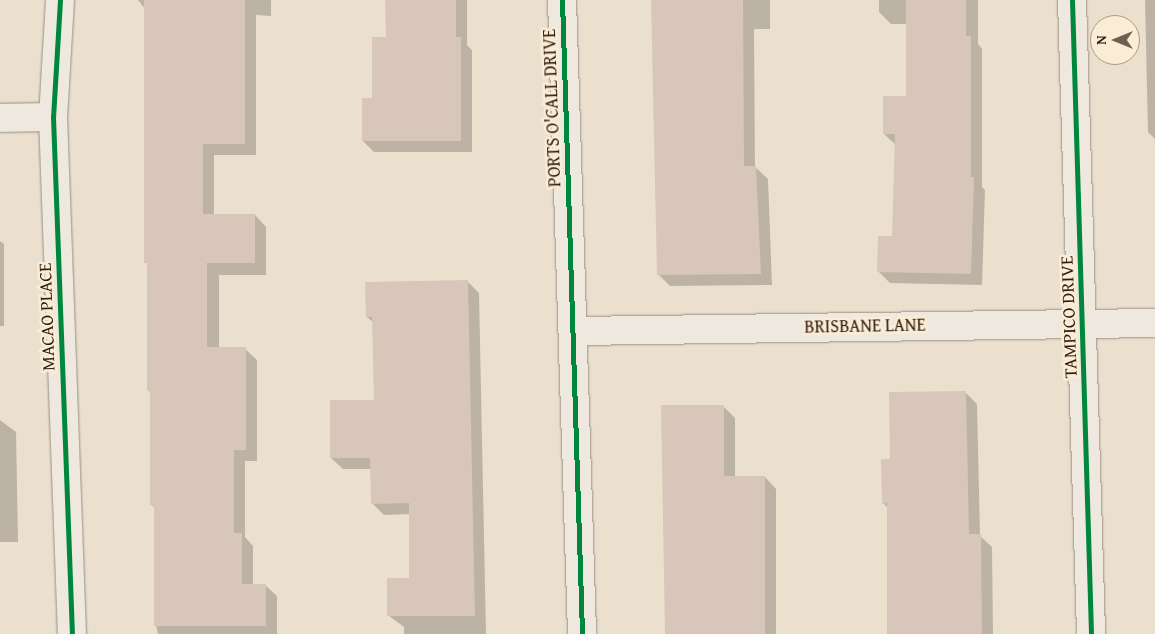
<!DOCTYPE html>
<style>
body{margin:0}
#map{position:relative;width:1155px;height:634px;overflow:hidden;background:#ebe0cd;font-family:"Gentium Book Plus",serif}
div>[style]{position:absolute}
.shadow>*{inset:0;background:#0003}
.building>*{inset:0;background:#d8c6bb}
.roads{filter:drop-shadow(0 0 1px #989084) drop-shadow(0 0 1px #989084)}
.minor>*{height:28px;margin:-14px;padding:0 14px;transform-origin:14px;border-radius:14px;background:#eee8df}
.cycleway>*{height:5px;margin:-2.5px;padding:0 2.5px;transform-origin:2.5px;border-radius:2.5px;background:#00873e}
span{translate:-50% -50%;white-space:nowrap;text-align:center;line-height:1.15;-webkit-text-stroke:5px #faedd6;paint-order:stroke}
.street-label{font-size:18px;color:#301b0f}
.north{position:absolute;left:1090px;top:15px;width:50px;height:50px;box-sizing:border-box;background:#faedd6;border:1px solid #a99986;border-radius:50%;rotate:270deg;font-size:14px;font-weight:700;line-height:20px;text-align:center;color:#301b0f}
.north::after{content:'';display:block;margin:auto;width:18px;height:22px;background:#716052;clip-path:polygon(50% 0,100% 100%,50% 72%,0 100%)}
</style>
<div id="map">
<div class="shadow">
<div style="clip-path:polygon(138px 0,271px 0,271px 16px,256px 15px,256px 155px,214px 155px,214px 215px,255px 215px,266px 227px,266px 275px,219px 275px,219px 349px,245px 349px,257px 360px,257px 461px,245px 461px,245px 537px,253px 546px,253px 585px,265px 585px,277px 596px,277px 634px,158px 634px,156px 626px,156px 509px,151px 504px,151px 393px,148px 390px,145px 9px)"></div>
<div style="clip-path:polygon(387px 0,467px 0,467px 45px,472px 50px,472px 152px,374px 152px,363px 141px,387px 38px)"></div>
<div style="clip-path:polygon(652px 0,770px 0,770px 29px,754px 29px,755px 167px,768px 179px,772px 285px,670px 286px,658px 274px)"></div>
<div style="clip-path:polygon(879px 0,978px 0,978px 44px,982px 49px,982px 187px,985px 190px,982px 285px,890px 283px,878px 271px,893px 237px,896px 145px,884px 134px,907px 97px,907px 24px,891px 24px,879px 12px)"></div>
<div style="clip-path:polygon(1145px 0,1155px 0,1155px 139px,1148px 132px)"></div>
<div style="clip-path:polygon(0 241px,4px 244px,4px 326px,0 326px)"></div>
<div style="clip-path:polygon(468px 282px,479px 293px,486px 634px,404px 634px,404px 627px,388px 615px,411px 579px,411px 514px,384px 515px,372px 503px,371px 469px,343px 469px,331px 458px,375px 401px,374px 323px,367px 317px)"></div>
<div style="clip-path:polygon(965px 392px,977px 404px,980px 536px,992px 547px,993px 634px,889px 634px,888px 508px,883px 503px,892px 460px)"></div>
<div style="clip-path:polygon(723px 406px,735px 418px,735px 477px,765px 477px,776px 489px,776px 634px,667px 634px)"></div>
<div style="clip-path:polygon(0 420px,16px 432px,18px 542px,0 542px)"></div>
</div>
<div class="building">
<div style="clip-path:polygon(144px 0,245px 0,245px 144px,203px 144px,203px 214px,255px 214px,255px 263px,207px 263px,207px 347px,246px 347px,246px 450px,234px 450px,234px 533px,242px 533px,242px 584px,266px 584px,266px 626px,154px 626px,154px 505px,150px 505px,150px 390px,147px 390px,147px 263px,144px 263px)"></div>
<div style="clip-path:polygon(385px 0,456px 0,456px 37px,461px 37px,461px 141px,362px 141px,362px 98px,372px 98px,372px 37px,386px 37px)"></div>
<div style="clip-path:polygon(651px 0,743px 0,744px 166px,756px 166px,761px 274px,657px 275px)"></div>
<div style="clip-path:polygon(906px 0,966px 0,966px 36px,971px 36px,971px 177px,974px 177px,971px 274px,877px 272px,878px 236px,892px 236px,895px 134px,883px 134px,883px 96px,906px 96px)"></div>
<div style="clip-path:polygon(468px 280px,475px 616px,387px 616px,387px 578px,409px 578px,409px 503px,371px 504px,370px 458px,330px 458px,330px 400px,374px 400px,372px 317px,366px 317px,365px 282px)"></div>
<div style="clip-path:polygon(966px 391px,969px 534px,981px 534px,982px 634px,887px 634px,887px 503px,882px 504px,881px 459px,890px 459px,889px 392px)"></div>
<div style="clip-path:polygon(661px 405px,724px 405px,724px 476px,765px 476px,765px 634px,665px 634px)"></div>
</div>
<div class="roads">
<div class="minor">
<div style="left:60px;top:0;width:117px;rotate:93.4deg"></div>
<div style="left:53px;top:117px;width:517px;rotate:87.9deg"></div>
<div style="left:562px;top:0;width:634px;rotate:88.19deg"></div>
<div style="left:1072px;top:0;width:634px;rotate:88.28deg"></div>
<div style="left:0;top:118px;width:53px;rotate:-1.1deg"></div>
<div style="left:575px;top:331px;width:580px;rotate:-0.79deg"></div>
</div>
</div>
<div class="cycleway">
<div style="left:60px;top:0;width:117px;rotate:93.4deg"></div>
<div style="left:53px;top:117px;width:517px;rotate:87.9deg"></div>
<div style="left:562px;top:0;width:634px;rotate:88.19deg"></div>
<div style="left:1072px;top:0;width:634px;rotate:88.28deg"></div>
</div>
<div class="street-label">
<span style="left:552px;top:108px;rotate:-92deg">PORTS O'CALL DRIVE</span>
<span style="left:47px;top:317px;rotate:-92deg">MACAO PLACE</span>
<span style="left:1069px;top:317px;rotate:-92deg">TAMPICO DRIVE</span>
<span style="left:865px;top:326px;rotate:-1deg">BRISBANE LANE</span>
</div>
<div class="north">N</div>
</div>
